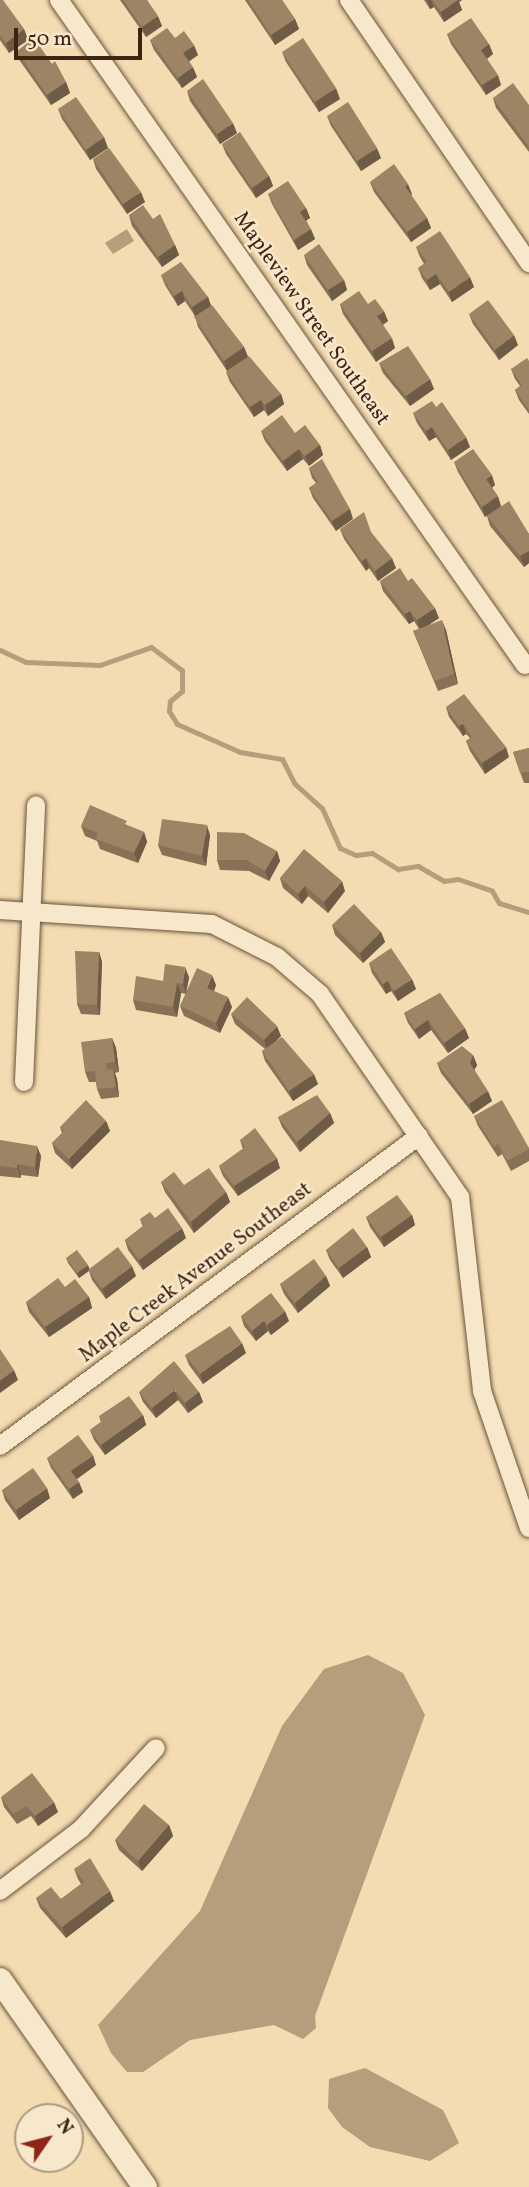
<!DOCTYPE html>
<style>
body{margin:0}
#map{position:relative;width:529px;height:2187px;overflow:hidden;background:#f3dcb1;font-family:Vollkorn,serif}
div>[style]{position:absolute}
.water>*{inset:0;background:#b69d7b}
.stream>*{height:5px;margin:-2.5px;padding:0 2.5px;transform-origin:2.5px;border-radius:2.5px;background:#b69d7b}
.roads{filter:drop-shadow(0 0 2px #6d523a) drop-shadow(0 0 2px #6d523a)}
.street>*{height:18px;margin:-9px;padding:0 9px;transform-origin:9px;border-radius:9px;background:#f7e8cc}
.secondary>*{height:24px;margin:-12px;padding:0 12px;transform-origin:12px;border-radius:12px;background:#f7e8cc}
.wall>*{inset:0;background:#877257}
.shaded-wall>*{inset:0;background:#6e5c47}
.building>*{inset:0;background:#9d8465}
span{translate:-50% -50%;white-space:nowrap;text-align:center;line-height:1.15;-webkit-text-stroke:5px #f7e8cc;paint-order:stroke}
.street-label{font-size:21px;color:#402412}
.north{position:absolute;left:14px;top:2103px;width:70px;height:70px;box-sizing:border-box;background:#f7e8cc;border:2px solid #ae9a82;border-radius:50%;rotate:55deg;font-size:19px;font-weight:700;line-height:28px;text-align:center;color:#402412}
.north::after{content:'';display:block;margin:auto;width:24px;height:32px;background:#8f2418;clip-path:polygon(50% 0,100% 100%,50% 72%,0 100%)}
.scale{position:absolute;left:14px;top:28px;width:128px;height:32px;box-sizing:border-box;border:4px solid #402412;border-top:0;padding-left:9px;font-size:21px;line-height:24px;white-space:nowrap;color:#402412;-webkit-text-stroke:5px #f7e8cc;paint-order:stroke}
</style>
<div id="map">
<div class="water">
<div style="clip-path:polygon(127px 229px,134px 241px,113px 254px,105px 243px)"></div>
<div style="clip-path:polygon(368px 1655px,403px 1673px,425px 1715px,315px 2016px,316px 2028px,303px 2039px,274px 2025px,190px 2040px,143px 2072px,127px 2072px,111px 2053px,98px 2025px,200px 1911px,282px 1726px,324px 1669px)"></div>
<div style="clip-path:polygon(365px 2068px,443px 2110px,459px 2143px,430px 2161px,370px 2147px,342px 2127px,328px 2108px,329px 2079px)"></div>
</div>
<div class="stream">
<div style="left:0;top:650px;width:29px;rotate:25deg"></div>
<div style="left:26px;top:662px;width:74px;rotate:2.3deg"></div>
<div style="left:100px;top:665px;width:54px;rotate:-19.4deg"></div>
<div style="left:151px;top:647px;width:39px;rotate:37deg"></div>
<div style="left:182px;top:670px;width:21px;rotate:90deg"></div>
<div style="left:182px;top:691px;width:16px;rotate:140deg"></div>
<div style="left:170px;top:701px;width:10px;rotate:96deg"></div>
<div style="left:169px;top:711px;width:15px;rotate:58deg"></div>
<div style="left:177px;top:724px;width:69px;rotate:24deg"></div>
<div style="left:240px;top:752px;width:43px;rotate:9.5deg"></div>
<div style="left:282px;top:759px;width:28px;rotate:63deg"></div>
<div style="left:295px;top:784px;width:36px;rotate:42deg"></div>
<div style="left:322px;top:808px;width:44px;rotate:65.8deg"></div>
<div style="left:340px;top:848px;width:17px;rotate:24deg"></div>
<div style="left:356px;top:855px;width:16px;rotate:-7deg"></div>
<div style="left:372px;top:853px;width:31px;rotate:32deg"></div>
<div style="left:398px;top:869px;width:20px;rotate:-9deg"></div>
<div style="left:418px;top:866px;width:30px;rotate:30deg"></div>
<div style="left:444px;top:881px;width:14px;rotate:-8deg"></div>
<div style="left:458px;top:879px;width:36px;rotate:19deg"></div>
<div style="left:492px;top:891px;width:14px;rotate:60deg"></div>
<div style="left:499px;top:903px;width:31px;rotate:17deg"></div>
</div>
<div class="roads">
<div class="street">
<div style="left:59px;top:0;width:812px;rotate:54.98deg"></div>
<div style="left:349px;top:0;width:319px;rotate:55.6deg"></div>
<div style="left:0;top:910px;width:212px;rotate:3.8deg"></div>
<div style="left:212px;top:924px;width:73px;rotate:26.9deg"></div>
<div style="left:277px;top:957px;width:57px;rotate:40.7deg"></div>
<div style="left:320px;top:994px;width:247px;rotate:55.4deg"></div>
<div style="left:460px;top:1197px;width:195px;rotate:83.5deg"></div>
<div style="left:482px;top:1391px;width:145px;rotate:71.1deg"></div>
<div style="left:24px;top:1082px;width:277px;rotate:-87.5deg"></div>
<div style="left:0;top:1446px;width:521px;rotate:-36.5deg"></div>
<div style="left:0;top:1891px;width:102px;rotate:-37.4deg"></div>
<div style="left:81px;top:1829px;width:110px;rotate:-47.2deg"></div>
</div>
<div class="secondary">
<div style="left:0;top:1980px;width:253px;rotate:55deg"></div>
</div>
</div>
<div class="wall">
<div style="clip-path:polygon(0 0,24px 29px,28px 40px,9px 53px,0 40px)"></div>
<div style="clip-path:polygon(120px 0,147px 0,162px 26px,146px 37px)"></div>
<div style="clip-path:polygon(245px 0,282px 0,295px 19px,299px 29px,275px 45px)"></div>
<div style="clip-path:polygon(424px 0,462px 0,459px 2px,462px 10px,444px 22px,434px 7px,430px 9px)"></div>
<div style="clip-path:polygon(447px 34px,489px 44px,493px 54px,487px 59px,501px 85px,486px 95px,451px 44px)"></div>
<div style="clip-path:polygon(175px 38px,198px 55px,189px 61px,197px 77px,182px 88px,154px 50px,150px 40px)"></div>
<div style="clip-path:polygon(17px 51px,52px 64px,66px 82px,70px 93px,51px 105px,20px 61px)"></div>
<div style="clip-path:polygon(282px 52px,340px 99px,319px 112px,286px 62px)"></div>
<div style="clip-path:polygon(187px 91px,237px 133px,220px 144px,190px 101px)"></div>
<div style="clip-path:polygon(493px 98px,529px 105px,529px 152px,496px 108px)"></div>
<div style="clip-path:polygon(58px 109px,108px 148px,90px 160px,62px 119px)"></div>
<div style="clip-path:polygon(327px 116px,381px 158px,361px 171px,331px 126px)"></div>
<div style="clip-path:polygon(222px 144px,269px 176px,273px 186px,256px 198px,226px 154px)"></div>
<div style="clip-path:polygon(93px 159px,145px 202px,127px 214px,96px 169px)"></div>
<div style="clip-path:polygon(370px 182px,412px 194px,411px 195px,427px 218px,431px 228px,411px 242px,374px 192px)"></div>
<div style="clip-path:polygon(268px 194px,306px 208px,310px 218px,306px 220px,315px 239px,298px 250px,272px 204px)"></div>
<div style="clip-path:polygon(129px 215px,153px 219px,175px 245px,179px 255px,162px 267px,132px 226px)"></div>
<div style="clip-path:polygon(416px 247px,474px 287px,452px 302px,440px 284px,430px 290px,422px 278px,418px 268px,424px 264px,420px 257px)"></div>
<div style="clip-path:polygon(304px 255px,344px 280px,347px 290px,332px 301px,307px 265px)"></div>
<div style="clip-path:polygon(161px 275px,208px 297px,211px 305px,244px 347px,248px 357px,227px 371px,198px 327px,195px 316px,185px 301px,178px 306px,165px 285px)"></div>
<div style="clip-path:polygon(340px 304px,368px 304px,388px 321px,383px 325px,395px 348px,376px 362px,343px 314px)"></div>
<div style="clip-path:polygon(469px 314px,518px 345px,499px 360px,473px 324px)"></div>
<div style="clip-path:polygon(529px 361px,529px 414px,519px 400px,515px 390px,520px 386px,515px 379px,511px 369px)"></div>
<div style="clip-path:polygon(379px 363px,434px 389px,410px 406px,383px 373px)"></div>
<div style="clip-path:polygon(226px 372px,281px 394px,284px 404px,268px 416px,264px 410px,254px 417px,230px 382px)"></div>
<div style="clip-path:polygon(413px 413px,470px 447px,451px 460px,436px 437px,429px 441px,417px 423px)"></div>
<div style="clip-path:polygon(261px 431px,295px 433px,320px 445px,323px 455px,309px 466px,303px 459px,287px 471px,265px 441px)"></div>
<div style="clip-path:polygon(454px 462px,495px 485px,492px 488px,501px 506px,529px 534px,529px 563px,524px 567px,490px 526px,487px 516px,485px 517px,458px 472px)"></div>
<div style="clip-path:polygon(309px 468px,350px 509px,336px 531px,313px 498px,309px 488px,316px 483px,312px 478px)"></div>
<div style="clip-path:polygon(340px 529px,371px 532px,396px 568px,378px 581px,369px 568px,366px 571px,344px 539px)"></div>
<div style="clip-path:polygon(380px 581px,408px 581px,439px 618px,427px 626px,446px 630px,458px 684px,438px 691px,413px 631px,419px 629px,414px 621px,409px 624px,383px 591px)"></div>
<div style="clip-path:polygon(446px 707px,509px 757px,485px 774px,470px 751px,466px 741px,470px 738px,466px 734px,463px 736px,449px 717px)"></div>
<div style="clip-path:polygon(529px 748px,529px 783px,524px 783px,513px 752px)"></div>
<div style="clip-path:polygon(81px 826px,128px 826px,144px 832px,147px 842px,138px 863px,100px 849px,97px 841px,85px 836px)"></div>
<div style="clip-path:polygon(210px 835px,206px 866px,162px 855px,158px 845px)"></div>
<div style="clip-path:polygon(277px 851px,280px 861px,269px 881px,249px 871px,220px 870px,217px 860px)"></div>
<div style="clip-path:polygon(280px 878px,345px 891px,328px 913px,308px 896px,302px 904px,283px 888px)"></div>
<div style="clip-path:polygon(332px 925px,381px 932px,385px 942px,363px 963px,335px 935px)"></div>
<div style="clip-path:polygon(99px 952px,102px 962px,100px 1015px,81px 1014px,77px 1004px)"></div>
<div style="clip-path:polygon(369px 963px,416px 989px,398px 1001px,391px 991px,386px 994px,372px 973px)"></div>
<div style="clip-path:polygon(189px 977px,186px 993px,216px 985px,214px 991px,232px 1007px,220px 1033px,184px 1016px,180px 1006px,186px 994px,181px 993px,177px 1017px,136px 1010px,133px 1000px,163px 981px)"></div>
<div style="clip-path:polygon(440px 993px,469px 1038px,448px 1053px,431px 1030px,419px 1039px,408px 1023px,404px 1013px)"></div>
<div style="clip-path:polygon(231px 1014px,281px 1036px,276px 1041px,318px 1084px,293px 1101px,265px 1061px,262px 1051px,265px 1049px,235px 1024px)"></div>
<div style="clip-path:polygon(112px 1038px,116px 1048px,119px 1072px,115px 1073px,117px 1079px,119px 1097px,101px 1099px,97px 1089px,96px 1082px,89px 1082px,85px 1072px)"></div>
<div style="clip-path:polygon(473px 1055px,477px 1065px,474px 1070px,492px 1101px,473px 1114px,441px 1073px,437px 1063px)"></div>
<div style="clip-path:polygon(330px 1113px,334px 1123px,300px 1152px,282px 1127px,278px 1117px)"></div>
<div style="clip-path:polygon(474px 1116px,529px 1148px,529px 1161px,511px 1171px,502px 1154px,498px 1157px,478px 1126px)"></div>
<div style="clip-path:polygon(106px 1121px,110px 1131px,72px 1169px,55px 1153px,52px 1143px,62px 1133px,60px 1127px)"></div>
<div style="clip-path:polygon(0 1140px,41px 1156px,38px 1177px,21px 1175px,21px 1178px,0 1176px)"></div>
<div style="clip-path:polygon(240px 1140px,280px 1168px,238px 1196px,223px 1176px,219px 1166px,243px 1149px)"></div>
<div style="clip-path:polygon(161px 1182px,226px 1192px,230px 1202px,194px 1233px,165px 1192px)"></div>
<div style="clip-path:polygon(412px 1215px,415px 1225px,384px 1247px,370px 1227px,366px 1217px)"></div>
<div style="clip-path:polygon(155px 1218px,186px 1238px,143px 1270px,128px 1250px,125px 1240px,143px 1227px,140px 1219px)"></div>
<div style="clip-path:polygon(367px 1247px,371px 1257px,343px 1278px,330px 1260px,326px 1250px)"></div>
<div style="clip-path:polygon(66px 1258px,89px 1269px,136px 1276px,106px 1299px,92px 1280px,89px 1271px,79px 1278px,68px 1263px)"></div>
<div style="clip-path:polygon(326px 1276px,330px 1286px,298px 1313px,284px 1294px,280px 1284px)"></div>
<div style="clip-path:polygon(65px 1287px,89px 1297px,92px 1308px,49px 1337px,29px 1312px,26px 1302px)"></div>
<div style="clip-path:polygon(241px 1316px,289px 1321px,271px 1335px,268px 1331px,256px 1341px,244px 1326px)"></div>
<div style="clip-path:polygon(246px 1353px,203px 1384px,189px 1365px,185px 1355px)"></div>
<div style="clip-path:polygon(139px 1392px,199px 1392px,203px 1402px,188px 1413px,178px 1400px,156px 1418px,143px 1402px)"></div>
<div style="clip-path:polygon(143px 1415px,146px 1425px,105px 1455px,94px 1440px,90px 1430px,101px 1422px,99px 1416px)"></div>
<div style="clip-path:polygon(47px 1458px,96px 1465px,77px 1479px,83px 1492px,73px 1499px,51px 1468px)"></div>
<div style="clip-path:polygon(2px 1490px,50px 1498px,19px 1520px,5px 1500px)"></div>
<div style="clip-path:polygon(1px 1797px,58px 1812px,38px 1826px,31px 1816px,17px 1824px,4px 1807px)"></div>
<div style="clip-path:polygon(169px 1825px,173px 1836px,142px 1871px,119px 1850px,115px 1840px)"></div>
<div style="clip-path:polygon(74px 1869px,114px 1901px,66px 1938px,40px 1908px,36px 1898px,61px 1899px,81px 1884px,78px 1879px)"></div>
</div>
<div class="shaded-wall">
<div style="clip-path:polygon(427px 0,431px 0,434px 7px,430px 9px)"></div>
<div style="clip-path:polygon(456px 0,462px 0,459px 2px,462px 10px,444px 22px,441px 12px)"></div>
<div style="clip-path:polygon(158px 16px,162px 26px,146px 37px,142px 27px)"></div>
<div style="clip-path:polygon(295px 19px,299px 29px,275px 45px,271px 35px)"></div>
<div style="clip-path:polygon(24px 29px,28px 40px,9px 53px,6px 43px)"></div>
<div style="clip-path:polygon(489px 44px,493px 54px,484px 60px,481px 50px)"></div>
<div style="clip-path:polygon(194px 45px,198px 55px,187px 63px,183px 53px)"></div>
<div style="clip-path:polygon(193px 67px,197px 77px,182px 88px,178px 78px)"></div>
<div style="clip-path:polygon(498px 75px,501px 85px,486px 95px,482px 85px)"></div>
<div style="clip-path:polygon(66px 82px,70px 93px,51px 105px,47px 95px)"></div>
<div style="clip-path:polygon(336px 88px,340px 99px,319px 112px,315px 102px)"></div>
<div style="clip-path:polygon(233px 123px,237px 133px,220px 144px,217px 134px)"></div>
<div style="clip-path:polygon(104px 137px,108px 148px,90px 160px,86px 150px)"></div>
<div style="clip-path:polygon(377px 148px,381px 158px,361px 171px,357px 161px)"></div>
<div style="clip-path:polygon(269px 176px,273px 186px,256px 198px,252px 188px)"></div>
<div style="clip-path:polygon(408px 184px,412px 194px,408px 196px,405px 186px)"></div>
<div style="clip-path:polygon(141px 192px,145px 202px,127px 214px,123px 204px)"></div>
<div style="clip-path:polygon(306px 208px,310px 218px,304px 222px,300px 212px)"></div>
<div style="clip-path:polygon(427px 218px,431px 228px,411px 242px,407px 232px)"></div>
<div style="clip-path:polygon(311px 229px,315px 239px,298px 250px,294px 240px)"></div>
<div style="clip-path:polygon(175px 245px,179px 255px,162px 267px,158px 257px)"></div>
<div style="clip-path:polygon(436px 274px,440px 284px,430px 290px,427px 280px)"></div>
<div style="clip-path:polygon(470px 277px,474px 287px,452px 302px,449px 292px)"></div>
<div style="clip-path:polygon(344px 280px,347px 290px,332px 301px,328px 290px)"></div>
<div style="clip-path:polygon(182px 291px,185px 301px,178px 306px,174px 296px)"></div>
<div style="clip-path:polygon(208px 297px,211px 307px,195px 317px,192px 307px)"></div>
<div style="clip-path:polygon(384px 311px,388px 321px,380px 326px,377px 316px)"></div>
<div style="clip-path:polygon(514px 335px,518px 345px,499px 360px,495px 350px)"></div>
<div style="clip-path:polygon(392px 338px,395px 348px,376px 362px,372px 351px)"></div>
<div style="clip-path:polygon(244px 347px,248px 357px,227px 371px,224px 361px)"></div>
<div style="clip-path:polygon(430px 379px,434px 389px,410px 406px,406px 396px)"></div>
<div style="clip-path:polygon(281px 394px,284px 404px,268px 416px,265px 405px)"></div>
<div style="clip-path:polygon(261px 400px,264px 410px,254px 417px,250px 407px)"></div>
<div style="clip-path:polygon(432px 427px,436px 437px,429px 441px,426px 431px)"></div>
<div style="clip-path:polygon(466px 437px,470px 447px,451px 460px,448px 450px)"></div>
<div style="clip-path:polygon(320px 445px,323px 455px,309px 466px,305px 456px)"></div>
<div style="clip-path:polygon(299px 449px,303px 459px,287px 471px,283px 461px)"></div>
<div style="clip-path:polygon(492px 475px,495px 485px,489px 489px,486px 479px)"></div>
<div style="clip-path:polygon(498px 496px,501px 506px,485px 517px,482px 507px)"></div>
<div style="clip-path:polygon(350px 509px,353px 519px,336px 531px,332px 521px)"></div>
<div style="clip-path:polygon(529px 551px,529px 563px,524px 567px,520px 556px)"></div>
<div style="clip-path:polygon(366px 558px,369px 568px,366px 571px,362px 561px)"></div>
<div style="clip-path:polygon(392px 558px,396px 568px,378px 581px,375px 571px)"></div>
<div style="clip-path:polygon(435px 608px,439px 618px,420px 631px,417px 620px)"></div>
<div style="clip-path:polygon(410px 611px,414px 621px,409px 624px,405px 614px)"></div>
<div style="clip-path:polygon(442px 620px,446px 630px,458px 684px,454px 674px)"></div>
<div style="clip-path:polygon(463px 724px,466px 734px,463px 736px,459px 726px)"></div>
<div style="clip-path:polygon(506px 747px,509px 757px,485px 774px,482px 763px)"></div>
<div style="clip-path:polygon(207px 825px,210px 835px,206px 866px,202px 856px)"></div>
<div style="clip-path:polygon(144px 832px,147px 842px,138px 863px,134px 853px)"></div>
<div style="clip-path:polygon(277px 851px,280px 861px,269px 881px,265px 871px)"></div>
<div style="clip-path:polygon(342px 881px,345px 891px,328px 913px,324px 902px)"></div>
<div style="clip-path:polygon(305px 886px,308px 896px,302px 904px,298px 894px)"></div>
<div style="clip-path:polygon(381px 932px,385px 942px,363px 963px,360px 953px)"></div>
<div style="clip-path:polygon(99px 952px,102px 962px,100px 1015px,97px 1005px)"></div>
<div style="clip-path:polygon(185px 967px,189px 977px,186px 994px,183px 984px)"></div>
<div style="clip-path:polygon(212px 975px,216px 985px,211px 998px,207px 988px)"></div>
<div style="clip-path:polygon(412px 979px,416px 989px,398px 1001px,394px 991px)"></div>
<div style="clip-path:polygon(388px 981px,391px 991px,386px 994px,383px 984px)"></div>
<div style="clip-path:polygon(177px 983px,181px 993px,177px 1017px,173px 1007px)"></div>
<div style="clip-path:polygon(228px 997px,232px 1007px,220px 1033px,216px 1023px)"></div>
<div style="clip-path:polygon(428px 1020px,431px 1030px,419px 1039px,415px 1029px)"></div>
<div style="clip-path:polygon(277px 1026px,281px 1036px,267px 1050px,264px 1040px)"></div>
<div style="clip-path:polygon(465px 1028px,469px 1038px,448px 1053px,444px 1043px)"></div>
<div style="clip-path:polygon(112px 1038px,116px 1048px,119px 1072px,115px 1062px)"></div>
<div style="clip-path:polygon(473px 1055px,477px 1065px,473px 1073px,470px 1063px)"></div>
<div style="clip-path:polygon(113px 1069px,117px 1079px,119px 1097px,116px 1087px)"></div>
<div style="clip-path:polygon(314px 1074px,318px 1084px,293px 1101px,289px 1091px)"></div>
<div style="clip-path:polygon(488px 1091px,492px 1101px,473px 1114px,469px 1104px)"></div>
<div style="clip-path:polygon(330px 1113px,334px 1123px,300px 1152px,297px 1142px)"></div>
<div style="clip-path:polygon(106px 1121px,110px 1131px,72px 1169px,69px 1159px)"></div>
<div style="clip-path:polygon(37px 1146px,41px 1156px,38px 1177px,35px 1167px)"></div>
<div style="clip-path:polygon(277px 1158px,280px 1168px,238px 1196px,234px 1186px)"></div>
<div style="clip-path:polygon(17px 1164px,21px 1175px,21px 1178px,17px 1168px)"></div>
<div style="clip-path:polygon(226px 1192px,230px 1202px,194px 1233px,191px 1222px)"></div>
<div style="clip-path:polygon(412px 1215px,415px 1225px,384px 1247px,381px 1237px)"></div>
<div style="clip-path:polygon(182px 1228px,186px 1238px,143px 1270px,139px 1260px)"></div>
<div style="clip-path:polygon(367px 1247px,371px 1257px,343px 1278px,339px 1268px)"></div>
<div style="clip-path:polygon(88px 1265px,90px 1270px,79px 1278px,77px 1273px)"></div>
<div style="clip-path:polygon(132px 1266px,136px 1276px,106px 1299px,102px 1289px)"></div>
<div style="clip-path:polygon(326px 1276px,330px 1286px,298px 1313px,295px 1303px)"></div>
<div style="clip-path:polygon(89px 1297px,92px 1308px,49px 1337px,45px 1327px)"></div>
<div style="clip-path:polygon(285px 1311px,289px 1321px,271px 1335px,267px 1325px)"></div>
<div style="clip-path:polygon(264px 1321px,268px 1331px,256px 1341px,252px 1331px)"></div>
<div style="clip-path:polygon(242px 1343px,246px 1353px,203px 1384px,200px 1374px)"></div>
<div style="clip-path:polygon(14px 1370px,18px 1380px,0 1393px,0 1380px)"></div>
<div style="clip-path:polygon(175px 1390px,178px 1400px,156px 1418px,152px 1408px)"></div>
<div style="clip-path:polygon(199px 1392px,203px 1402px,188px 1413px,185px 1403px)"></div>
<div style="clip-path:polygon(143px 1415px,146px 1425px,105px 1455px,101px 1445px)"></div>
<div style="clip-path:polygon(93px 1455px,96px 1465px,74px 1481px,71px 1471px)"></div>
<div style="clip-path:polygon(79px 1482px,83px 1492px,73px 1499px,69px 1489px)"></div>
<div style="clip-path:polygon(47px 1488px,50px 1498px,19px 1520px,16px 1510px)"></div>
<div style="clip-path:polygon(54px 1802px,58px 1812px,38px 1826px,35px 1816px)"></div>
<div style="clip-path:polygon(169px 1825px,173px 1836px,142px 1871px,138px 1861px)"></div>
<div style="clip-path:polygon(110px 1891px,114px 1901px,66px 1938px,62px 1927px)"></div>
</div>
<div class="building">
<div style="clip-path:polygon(0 0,3px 0,24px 29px,6px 43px,0 35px)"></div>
<div style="clip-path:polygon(123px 0,147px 0,158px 16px,142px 27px)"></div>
<div style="clip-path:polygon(248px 0,282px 0,295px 19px,271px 35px)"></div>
<div style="clip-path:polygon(432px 0,458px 0,441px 12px)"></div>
<div style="clip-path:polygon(471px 18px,489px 44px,481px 50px,498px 75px,482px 85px,447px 34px)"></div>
<div style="clip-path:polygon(167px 28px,175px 38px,184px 31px,194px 45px,183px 53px,193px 67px,178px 78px,150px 40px)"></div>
<div style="clip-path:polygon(34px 38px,52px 64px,55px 61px,66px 82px,47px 95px,17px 51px)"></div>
<div style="clip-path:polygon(303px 38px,336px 88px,315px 102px,282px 52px)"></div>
<div style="clip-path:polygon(203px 79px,233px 123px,217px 134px,187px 91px)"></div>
<div style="clip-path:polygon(513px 83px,529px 105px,529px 147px,493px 98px)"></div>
<div style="clip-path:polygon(76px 97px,104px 137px,86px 150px,58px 109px)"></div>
<div style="clip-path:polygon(348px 102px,377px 148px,357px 161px,327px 116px)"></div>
<div style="clip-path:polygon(240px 132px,269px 176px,252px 188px,222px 144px)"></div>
<div style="clip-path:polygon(109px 148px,141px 192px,123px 204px,93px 159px)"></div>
<div style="clip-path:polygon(394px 164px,408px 184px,405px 186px,427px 218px,407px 232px,370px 182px)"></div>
<div style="clip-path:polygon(288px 181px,306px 208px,300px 212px,311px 229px,294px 240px,268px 194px)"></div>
<div style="clip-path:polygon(143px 205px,153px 219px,160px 214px,175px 245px,158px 257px,129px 215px)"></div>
<div style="clip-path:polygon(440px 231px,470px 277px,449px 292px,436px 274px,427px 280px,418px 268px,427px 262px,416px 247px)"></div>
<div style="clip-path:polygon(319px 244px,344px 280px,328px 290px,304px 255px)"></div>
<div style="clip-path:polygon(181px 262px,208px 297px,192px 307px,182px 291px,174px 296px,161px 275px)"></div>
<div style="clip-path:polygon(359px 291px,368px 304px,375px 299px,384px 311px,377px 316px,392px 338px,372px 351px,340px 304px)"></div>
<div style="clip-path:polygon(488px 300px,514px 335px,495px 350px,469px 314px)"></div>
<div style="clip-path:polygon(212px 305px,244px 347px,224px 361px,194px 317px)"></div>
<div style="clip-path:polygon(408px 346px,430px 379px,406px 396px,379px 363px)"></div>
<div style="clip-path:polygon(249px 356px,281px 394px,265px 405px,261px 400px,250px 407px,226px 372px)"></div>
<div style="clip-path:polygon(527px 358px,529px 361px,529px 410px,515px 390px,522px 385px,511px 369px)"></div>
<div style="clip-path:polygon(432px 401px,436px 407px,442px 402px,466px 437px,448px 450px,432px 427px,426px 431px,413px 413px)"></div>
<div style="clip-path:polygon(282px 415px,295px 433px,305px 425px,320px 445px,305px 456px,299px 449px,283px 461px,261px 431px)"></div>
<div style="clip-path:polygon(473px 449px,492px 475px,486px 479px,498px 496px,482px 507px,454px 462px)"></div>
<div style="clip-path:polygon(322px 459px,350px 509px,332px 521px,309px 488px,318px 482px,309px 468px)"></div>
<div style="clip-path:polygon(509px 501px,529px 534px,529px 551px,520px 556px,487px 516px)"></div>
<div style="clip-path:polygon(364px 512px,371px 532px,392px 558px,375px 571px,366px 558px,362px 561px,340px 529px)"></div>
<div style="clip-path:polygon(400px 568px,408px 581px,412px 578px,435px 608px,417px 620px,410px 611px,405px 614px,380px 581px)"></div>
<div style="clip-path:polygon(442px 620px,454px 674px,435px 681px,413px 631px)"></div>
<div style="clip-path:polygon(464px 694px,506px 747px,482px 763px,466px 741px,472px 737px,463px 724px,459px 726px,446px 707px)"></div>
<div style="clip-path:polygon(529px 748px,529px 772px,520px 773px,513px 752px)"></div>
<div style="clip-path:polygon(90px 805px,127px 821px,125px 824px,144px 832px,134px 853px,96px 839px,98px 833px,81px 826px)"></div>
<div style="clip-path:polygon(162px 819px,207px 825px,202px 856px,158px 845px)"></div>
<div style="clip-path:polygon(217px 832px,244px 833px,277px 851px,265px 871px,246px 860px,217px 860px)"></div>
<div style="clip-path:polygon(304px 849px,342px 881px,324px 902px,305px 886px,298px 894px,280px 878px)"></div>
<div style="clip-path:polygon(354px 904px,381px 932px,360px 953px,332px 925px)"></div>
<div style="clip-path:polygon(391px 948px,412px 979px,394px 991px,388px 981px,383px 984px,369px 963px)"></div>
<div style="clip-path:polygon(75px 951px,99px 952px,97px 1005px,77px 1004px)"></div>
<div style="clip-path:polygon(165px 964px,185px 967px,183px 984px,177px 983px,173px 1007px,133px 1000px,136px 976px,163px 981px)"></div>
<div style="clip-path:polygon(197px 968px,212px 975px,207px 988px,228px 997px,216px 1023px,180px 1006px)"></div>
<div style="clip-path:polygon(440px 993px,465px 1028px,444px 1043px,428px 1020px,415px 1029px,404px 1013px)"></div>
<div style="clip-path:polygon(247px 997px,277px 1026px,264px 1040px,231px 1014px)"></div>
<div style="clip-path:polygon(282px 1037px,314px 1074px,289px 1091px,262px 1051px)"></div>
<div style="clip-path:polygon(112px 1038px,115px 1062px,106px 1063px,107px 1070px,113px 1069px,116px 1087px,97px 1089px,95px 1071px,85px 1072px,81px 1042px)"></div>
<div style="clip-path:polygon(462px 1046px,473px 1055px,470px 1063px,488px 1091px,469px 1104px,437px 1063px)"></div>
<div style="clip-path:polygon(317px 1095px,330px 1113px,297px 1142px,278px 1117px)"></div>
<div style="clip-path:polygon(86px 1100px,106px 1121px,69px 1159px,52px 1143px,64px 1131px,60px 1127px)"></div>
<div style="clip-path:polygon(502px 1100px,529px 1148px,529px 1149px,507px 1161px,498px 1144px,494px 1147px,474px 1116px)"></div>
<div style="clip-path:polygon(255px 1128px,277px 1158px,234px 1186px,219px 1166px,245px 1147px,240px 1140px)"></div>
<div style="clip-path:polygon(0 1140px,37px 1146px,35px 1167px,17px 1164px,17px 1168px,0 1166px)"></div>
<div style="clip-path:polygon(209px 1168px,226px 1192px,191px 1222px,161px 1182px,174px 1172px,184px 1185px)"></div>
<div style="clip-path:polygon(397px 1195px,412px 1215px,381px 1237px,366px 1217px)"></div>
<div style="clip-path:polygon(168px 1208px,182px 1228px,139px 1260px,125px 1240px,144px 1225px,140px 1219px,150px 1212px,155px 1218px)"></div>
<div style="clip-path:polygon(353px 1228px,367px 1247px,339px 1268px,326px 1250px)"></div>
<div style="clip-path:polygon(118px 1247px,132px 1266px,102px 1289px,88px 1270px)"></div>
<div style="clip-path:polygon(77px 1250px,88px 1265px,77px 1273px,66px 1258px)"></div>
<div style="clip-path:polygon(314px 1259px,326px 1276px,295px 1303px,280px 1284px)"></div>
<div style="clip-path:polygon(58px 1278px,65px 1287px,75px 1279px,89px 1297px,45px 1327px,26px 1302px)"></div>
<div style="clip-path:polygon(271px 1293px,285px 1311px,267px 1325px,264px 1321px,252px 1331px,241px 1316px)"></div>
<div style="clip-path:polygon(230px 1326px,242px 1343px,200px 1374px,185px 1355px)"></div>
<div style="clip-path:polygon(0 1349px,14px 1370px,0 1380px)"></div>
<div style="clip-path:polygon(174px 1361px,199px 1392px,185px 1403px,175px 1390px,152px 1408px,139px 1392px)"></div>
<div style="clip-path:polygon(129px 1396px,143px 1415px,101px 1445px,90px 1430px,102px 1421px,99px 1416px)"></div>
<div style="clip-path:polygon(78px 1435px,93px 1455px,71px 1471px,79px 1482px,69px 1489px,47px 1458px)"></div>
<div style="clip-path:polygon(33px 1468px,47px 1488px,16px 1510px,2px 1490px)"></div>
<div style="clip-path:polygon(32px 1773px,54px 1802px,35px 1816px,27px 1806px,13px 1814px,1px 1797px)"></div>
<div style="clip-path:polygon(144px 1804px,169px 1825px,138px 1861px,115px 1840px)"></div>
<div style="clip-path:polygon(90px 1858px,110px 1891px,62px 1927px,36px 1898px,51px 1887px,61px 1899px,84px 1882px,74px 1869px)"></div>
</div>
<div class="street-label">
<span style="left:311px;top:319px;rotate:55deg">Mapleview Street Southeast</span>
<span style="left:196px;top:1273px;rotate:-37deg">Maple Creek Avenue Southeast</span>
</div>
<div class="north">N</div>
<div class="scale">50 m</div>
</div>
